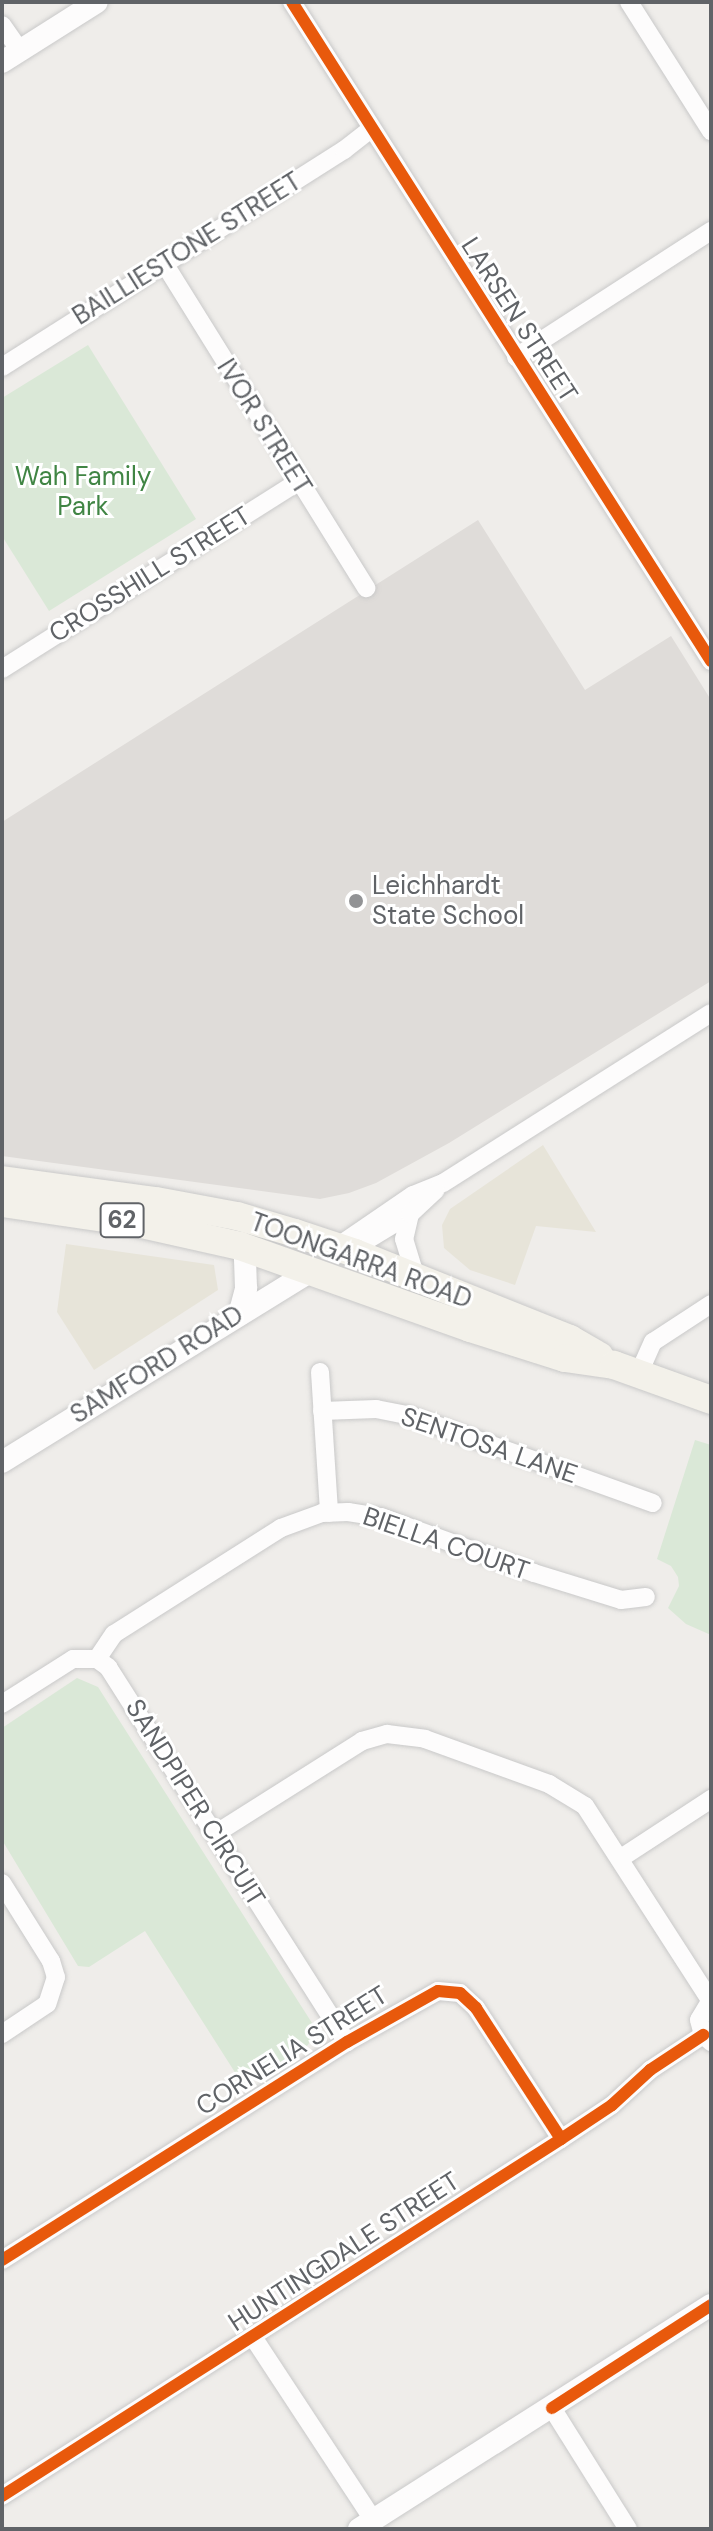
<!DOCTYPE html>
<style>
body{margin:0}
#map{position:relative;width:713px;height:2531px;overflow:hidden;background:#efedea;font-family:"DM Sans",sans-serif}
div>[style]{position:absolute}
.commercial>*{inset:0;background:#e7e4d9}
.education>*{inset:0;background:#dfdcd9}
.green>*{inset:0;background:#dae8d7}
.roads{filter:drop-shadow(0 0 2px #c9c9c9) drop-shadow(0 0 2px #c9c9c9)}
.minor>*{height:18px;margin:-9px;padding:0 9px;transform-origin:9px;border-radius:9px;background:#fdfcfc}
.tertiary>*{height:22px;margin:-11px;padding:0 11px;transform-origin:11px;border-radius:11px;background:#fdfcfc}
.primary>*{height:28px;margin:-14px;padding:0 14px;transform-origin:14px;border-radius:14px;background:#f3f1ea}
.cycleway>*{height:12px;margin:-6px;padding:0 6px;transform-origin:6px;border-radius:6px;background:#e8590c}
.dots>*{width:22px;height:22px;translate:-50% -50%;box-sizing:border-box;border:4px solid #fff;border-radius:50%}
span{translate:-50% -50%;white-space:nowrap;text-align:center;line-height:1.15;-webkit-text-stroke:6px #fff;paint-order:stroke}
.shield-label span{padding:2px 6px;background:#fff;border:2px solid;border-radius:6px;-webkit-text-stroke-width:0}
.shield-label{font-size:24px;color:#606367;font-weight:700}
.street-label{font-size:26px;color:#606367}
.park-label{font-size:26px;color:#408544}
.poi-label{font-size:26px;color:#606367}
.left{translate:0 -50%;text-align:left}
.frame{position:absolute;inset:0;border:4px solid #606367;pointer-events:none}
</style>
<div id="map">
<div class="commercial">
<div style="clip-path:polygon(543px 1145px,596px 1232px,536px 1226px,515px 1285px,470px 1270px,444px 1248px,442px 1225px,450px 1209px)"></div>
<div style="clip-path:polygon(66px 1244px,214px 1265px,218px 1290px,94px 1370px,57px 1312px)"></div>
</div>
<div class="education">
<div style="clip-path:polygon(478px 520px,585px 690px,671px 636px,711px 700px,711px 981px,449px 1143px,376px 1183px,349px 1193px,320px 1199px,2px 1156px,2px 822px)"></div>
</div>
<div class="green">
<div style="clip-path:polygon(88px 345px,196px 519px,49px 611px,2px 536px,2px 398px)"></div>
<div style="clip-path:polygon(695px 1440px,711px 1445px,711px 1635px,686px 1624px,668px 1608px,679px 1586px,678px 1577px,671px 1566px,657px 1559px)"></div>
<div style="clip-path:polygon(77px 1678px,98px 1687px,312px 2023px,315px 2031px,308px 2045px,243px 2085px,145px 1931px,89px 1967px,78px 1966px,2px 1840px,2px 1728px)"></div>
</div>
<div class="roads">
<div class="minor">
<div style="left:292px;top:2px;width:781px;rotate:57.55deg"></div>
<div style="left:629px;top:2px;width:153px;rotate:57.6deg"></div>
<div style="left:2px;top:25px;width:32px;rotate:55deg"></div>
<div style="left:164px;top:263px;width:383px;rotate:58.1deg"></div>
<div style="left:516px;top:357px;width:232px;rotate:-32.9deg"></div>
<div style="left:2px;top:367px;width:405px;rotate:-32.4deg"></div>
<div style="left:344px;top:150px;width:34px;rotate:-38deg"></div>
<div style="left:2px;top:669px;width:350px;rotate:-32.3deg"></div>
<div style="left:410px;top:1214px;width:26px;rotate:103deg"></div>
<div style="left:404px;top:1239px;width:41px;rotate:72.9deg"></div>
<div style="left:337px;top:1247px;width:92px;rotate:-34.4deg"></div>
<div style="left:413px;top:1195px;width:32px;rotate:-22deg"></div>
<div style="left:443px;top:1183px;width:317px;rotate:-32.4deg"></div>
<div style="left:349px;top:1251px;width:71px;rotate:-31.2deg"></div>
<div style="left:410px;top:1214px;width:35px;rotate:-43deg"></div>
<div style="left:320px;top:1372px;width:141px;rotate:86.3deg"></div>
<div style="left:639px;top:1373px;width:34px;rotate:-66deg"></div>
<div style="left:653px;top:1342px;width:69px;rotate:-33.2deg"></div>
<div style="left:322px;top:1411px;width:54px;rotate:-2.1deg"></div>
<div style="left:376px;top:1409px;width:33px;rotate:11deg"></div>
<div style="left:408px;top:1415px;width:260px;rotate:19.8deg"></div>
<div style="left:97px;top:1659px;width:30px;rotate:-56deg"></div>
<div style="left:114px;top:1634px;width:198px;rotate:-32.4deg"></div>
<div style="left:281px;top:1528px;width:44px;rotate:-20.1deg"></div>
<div style="left:322px;top:1513px;width:26px;rotate:-2deg"></div>
<div style="left:348px;top:1512px;width:33px;rotate:9deg"></div>
<div style="left:381px;top:1517px;width:163px;rotate:20.1deg"></div>
<div style="left:534px;top:1573px;width:91px;rotate:17.2deg"></div>
<div style="left:621px;top:1600px;width:25px;rotate:-7deg"></div>
<div style="left:2px;top:1704px;width:84px;rotate:-32.4deg"></div>
<div style="left:73px;top:1659px;width:24px"></div>
<div style="left:97px;top:1659px;width:14px;rotate:36deg"></div>
<div style="left:108px;top:1667px;width:445px;rotate:57.5deg"></div>
<div style="left:215px;top:1834px;width:174px;rotate:-32.3deg"></div>
<div style="left:362px;top:1741px;width:26px;rotate:-16deg"></div>
<div style="left:387px;top:1734px;width:38px;rotate:7deg"></div>
<div style="left:425px;top:1739px;width:132px;rotate:19.9deg"></div>
<div style="left:549px;top:1784px;width:42px;rotate:31.4deg"></div>
<div style="left:585px;top:1806px;width:231px;rotate:57.2deg"></div>
<div style="left:621px;top:1858px;width:108px;rotate:-33.2deg"></div>
<div style="left:2px;top:1883px;width:92px;rotate:57.9deg"></div>
<div style="left:51px;top:1961px;width:17px;rotate:73deg"></div>
<div style="left:56px;top:1977px;width:28px;rotate:108deg"></div>
<div style="left:47px;top:2004px;width:54px;rotate:146.3deg"></div>
<div style="left:711px;top:2000px;width:23px;rotate:121deg"></div>
<div style="left:699px;top:2020px;width:16px;rotate:75deg"></div>
<div style="left:703px;top:2035px;width:11px;rotate:41deg"></div>
<div style="left:2px;top:2260px;width:408px;rotate:-32.3deg"></div>
<div style="left:347px;top:2042px;width:104px;rotate:-29.3deg"></div>
<div style="left:438px;top:1991px;width:22px;rotate:5deg"></div>
<div style="left:460px;top:1993px;width:22px;rotate:43deg"></div>
<div style="left:476px;top:2008px;width:156px;rotate:57deg"></div>
<div style="left:253px;top:2337px;width:219px;rotate:56.7deg"></div>
<div style="left:552px;top:2408px;width:143px;rotate:57.9deg"></div>
<div style="left:2px;top:2496px;width:663px;rotate:-32.56deg"></div>
<div style="left:561px;top:2139px;width:61px;rotate:-33.7deg"></div>
<div style="left:612px;top:2105px;width:52px;rotate:-42.6deg"></div>
<div style="left:650px;top:2070px;width:64px;rotate:-33.4deg"></div>
</div>
<div class="tertiary">
<div style="left:2px;top:62px;width:112px;rotate:-32.3deg"></div>
<div style="left:239px;top:1315px;width:28px;rotate:-75deg"></div>
<div style="left:246px;top:1288px;width:31px;rotate:-92deg"></div>
<div style="left:245px;top:1257px;width:12px;rotate:-114deg"></div>
<div style="left:2px;top:1462px;width:365px;rotate:-31.7deg"></div>
<div style="left:359px;top:2529px;width:417px;rotate:-32.5deg"></div>
</div>
<div class="primary">
<div style="left:2px;top:1180px;width:155px;rotate:7.8deg"></div>
<div style="left:156px;top:1201px;width:82px;rotate:10.5deg"></div>
<div style="left:237px;top:1216px;width:60px;rotate:16.3deg"></div>
<div style="left:295px;top:1233px;width:63px;rotate:18.4deg"></div>
<div style="left:355px;top:1253px;width:232px;rotate:21.8deg"></div>
<div style="left:570px;top:1339px;width:34px;rotate:30deg"></div>
<div style="left:2px;top:1203px;width:132px;rotate:8.3deg"></div>
<div style="left:133px;top:1222px;width:110px;rotate:12.6deg"></div>
<div style="left:240px;top:1246px;width:244px;rotate:19.6deg"></div>
<div style="left:470px;top:1328px;width:100px;rotate:17.5deg"></div>
<div style="left:565px;top:1358px;width:49px;rotate:8.1deg"></div>
<div style="left:614px;top:1365px;width:103px;rotate:19.8deg"></div>
</div>
</div>
<div class="cycleway">
<div style="left:292px;top:2px;width:781px;rotate:57.55deg"></div>
<div style="left:2px;top:2260px;width:408px;rotate:-32.3deg"></div>
<div style="left:347px;top:2042px;width:104px;rotate:-29.3deg"></div>
<div style="left:438px;top:1991px;width:22px;rotate:5deg"></div>
<div style="left:460px;top:1993px;width:22px;rotate:43deg"></div>
<div style="left:476px;top:2008px;width:156px;rotate:57deg"></div>
<div style="left:552px;top:2408px;width:189px;rotate:-32.9deg"></div>
<div style="left:2px;top:2496px;width:663px;rotate:-32.56deg"></div>
<div style="left:561px;top:2139px;width:61px;rotate:-33.7deg"></div>
<div style="left:612px;top:2105px;width:52px;rotate:-42.6deg"></div>
<div style="left:650px;top:2070px;width:64px;rotate:-33.4deg"></div>
</div>
<div class="dots">
<div style="left:356px;top:901px;background:#929395"></div>
</div>
<div class="shield-label">
<span style="left:122px;top:1220px">62</span>
</div>
<div class="street-label">
<span style="left:187px;top:249px;rotate:-32deg">BAILLIESTONE STREET</span>
<span style="left:519px;top:320px;rotate:57deg">LARSEN STREET</span>
<span style="left:264px;top:427px;rotate:58deg">IVOR STREET</span>
<span style="left:150px;top:575px;rotate:-32deg">CROSSHILL STREET</span>
<span style="left:361px;top:1261px;rotate:20deg">TOONGARRA ROAD</span>
<span style="left:157px;top:1365px;rotate:-32deg">SAMFORD ROAD</span>
<span style="left:489px;top:1446px;rotate:19deg">SENTOSA LANE</span>
<span style="left:446px;top:1544px;rotate:19deg">BIELLA COURT</span>
<span style="left:195px;top:1803px;rotate:58deg">SANDPIPER CIRCUIT</span>
<span style="left:292px;top:2051px;rotate:-32deg">CORNELIA STREET</span>
<span style="left:344px;top:2252px;rotate:-33deg">HUNTINGDALE STREET</span>
</div>
<div class="park-label">
<span style="left:83px;top:492px">Wah Family<br>Park</span>
</div>
<div class="poi-label">
<span class="left" style="left:372px;top:901px">Leichhardt<br>State School</span>
</div>
<div class="frame"></div>
</div>
